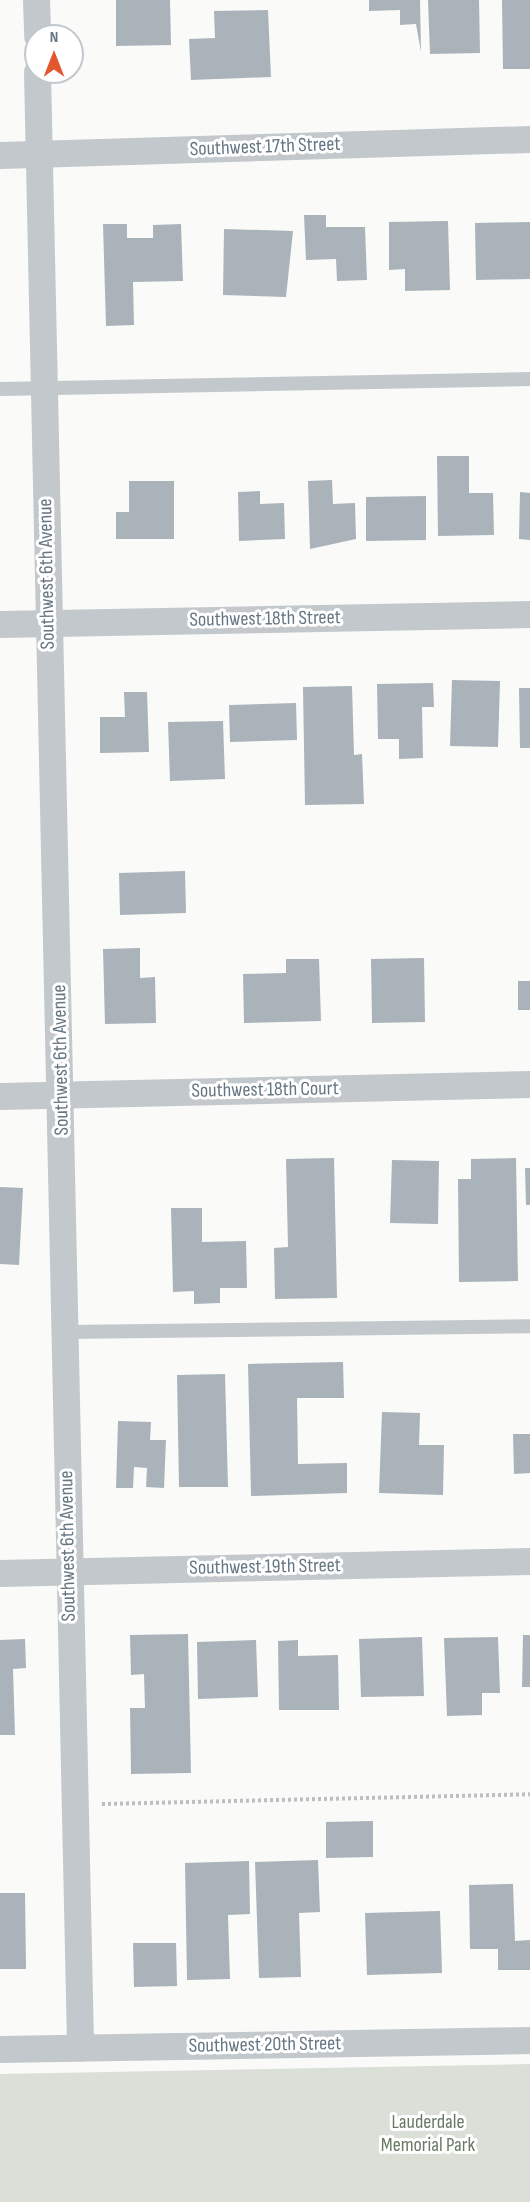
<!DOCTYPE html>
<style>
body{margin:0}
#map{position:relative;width:530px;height:2202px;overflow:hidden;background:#fafaf8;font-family:"Sofia Sans Condensed",sans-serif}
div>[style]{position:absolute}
.green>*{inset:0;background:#dadfd7}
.building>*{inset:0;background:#aab3b9}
.path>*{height:4px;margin-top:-2px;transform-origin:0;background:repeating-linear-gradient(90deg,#bbbfc2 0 3px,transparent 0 6px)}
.lane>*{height:14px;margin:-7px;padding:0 7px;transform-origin:7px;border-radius:7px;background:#c3c8cc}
.street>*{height:27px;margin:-13.5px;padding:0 13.5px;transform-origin:13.5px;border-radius:13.5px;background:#c3c8cc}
span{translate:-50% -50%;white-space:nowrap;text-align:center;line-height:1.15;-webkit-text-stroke:6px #fff;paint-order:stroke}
.street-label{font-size:20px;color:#657683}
.park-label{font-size:20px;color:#687a64}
.north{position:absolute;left:24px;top:24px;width:60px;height:60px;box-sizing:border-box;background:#fff;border:2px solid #c1c8cd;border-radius:50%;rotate:0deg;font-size:16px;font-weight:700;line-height:24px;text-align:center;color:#657683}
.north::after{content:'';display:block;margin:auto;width:21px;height:27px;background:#e4572e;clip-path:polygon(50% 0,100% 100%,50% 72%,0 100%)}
</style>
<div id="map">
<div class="green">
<div style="clip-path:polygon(530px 2064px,530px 2202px,0 2202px,0 2074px)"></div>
</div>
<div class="building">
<div style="clip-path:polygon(116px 0,170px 0,171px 45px,116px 46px)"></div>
<div style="clip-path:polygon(369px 0,420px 0,421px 52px,416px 24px,400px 25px,400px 10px,369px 11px)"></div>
<div style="clip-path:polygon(428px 0,479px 0,480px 53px,430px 54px)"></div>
<div style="clip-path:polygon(502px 0,530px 0,530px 69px,503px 69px)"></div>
<div style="clip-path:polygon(268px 10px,271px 77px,191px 80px,189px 39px,215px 38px,214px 11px)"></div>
<div style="clip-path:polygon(304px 215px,326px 215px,326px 227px,365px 227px,367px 280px,337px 281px,336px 259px,306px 260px)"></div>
<div style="clip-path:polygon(448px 221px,450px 290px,405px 291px,405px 269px,389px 270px,389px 222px)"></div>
<div style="clip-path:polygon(530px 222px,530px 279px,476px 280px,475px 223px)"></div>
<div style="clip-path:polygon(103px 224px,127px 224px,127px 238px,153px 238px,153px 225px,181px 224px,183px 281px,133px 282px,134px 325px,106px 326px)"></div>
<div style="clip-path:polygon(224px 229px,293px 231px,286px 297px,223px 295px)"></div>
<div style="clip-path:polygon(437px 456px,469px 456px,469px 493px,493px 493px,494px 535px,438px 536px)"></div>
<div style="clip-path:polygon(332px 480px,333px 504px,355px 503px,356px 539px,310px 549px,308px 481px)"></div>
<div style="clip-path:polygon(129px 481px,174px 481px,174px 539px,116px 539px,116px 512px,129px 512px)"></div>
<div style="clip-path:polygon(260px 491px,260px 504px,284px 503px,285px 539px,239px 541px,238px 492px)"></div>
<div style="clip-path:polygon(520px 492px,530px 493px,530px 540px,519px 539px)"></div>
<div style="clip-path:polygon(426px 496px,426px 540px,366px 541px,366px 497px)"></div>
<div style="clip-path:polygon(452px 680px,500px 681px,498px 747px,450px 746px)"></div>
<div style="clip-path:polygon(433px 683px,434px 707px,422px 707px,423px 758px,399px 759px,399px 739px,378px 739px,377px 684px)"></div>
<div style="clip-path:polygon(352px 686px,354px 755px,362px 754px,364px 804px,305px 805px,303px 687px)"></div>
<div style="clip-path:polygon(519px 688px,530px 688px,530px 748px,520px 748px)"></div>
<div style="clip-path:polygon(124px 692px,147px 692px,149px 752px,100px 753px,100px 717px,125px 717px)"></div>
<div style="clip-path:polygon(296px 703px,297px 740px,230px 742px,229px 705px)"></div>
<div style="clip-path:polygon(223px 721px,225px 779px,170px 781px,168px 722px)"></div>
<div style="clip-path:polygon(185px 871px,186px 913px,120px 915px,119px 873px)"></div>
<div style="clip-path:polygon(140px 948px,140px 978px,155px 977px,156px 1023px,105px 1024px,103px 949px)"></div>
<div style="clip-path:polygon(424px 958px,425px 1022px,372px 1023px,371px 959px)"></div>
<div style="clip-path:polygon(286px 959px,319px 959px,321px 1021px,244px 1023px,243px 974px,286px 973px)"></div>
<div style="clip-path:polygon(518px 981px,530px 981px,530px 1010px,518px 1010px)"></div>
<div style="clip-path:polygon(334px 1158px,337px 1298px,275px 1299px,274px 1248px,288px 1247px,286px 1159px)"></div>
<div style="clip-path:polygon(516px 1158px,518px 1281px,459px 1282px,458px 1179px,471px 1179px,471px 1159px)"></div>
<div style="clip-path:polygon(392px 1160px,439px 1161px,438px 1224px,390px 1223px)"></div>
<div style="clip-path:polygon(525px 1168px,530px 1168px,530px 1205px,526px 1205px)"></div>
<div style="clip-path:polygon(0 1187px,23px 1188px,19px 1265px,0 1264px)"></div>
<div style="clip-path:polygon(171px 1208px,202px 1208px,202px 1242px,246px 1241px,247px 1288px,220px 1288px,220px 1303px,194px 1304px,194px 1291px,173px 1292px)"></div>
<div style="clip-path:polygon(343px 1362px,344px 1398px,297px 1398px,298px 1464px,347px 1463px,347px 1493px,251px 1496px,248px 1364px)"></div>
<div style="clip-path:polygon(225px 1374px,228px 1487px,179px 1487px,177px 1375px)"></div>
<div style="clip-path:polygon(382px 1412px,420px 1413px,419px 1445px,444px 1445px,443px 1495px,379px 1493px)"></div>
<div style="clip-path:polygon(118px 1421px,151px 1422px,150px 1440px,166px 1440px,164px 1488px,146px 1487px,147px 1468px,134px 1467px,133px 1488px,116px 1488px)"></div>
<div style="clip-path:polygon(513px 1434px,530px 1434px,530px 1473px,514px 1474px)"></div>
<div style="clip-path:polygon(188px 1634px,191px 1773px,131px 1774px,130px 1708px,145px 1708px,144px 1674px,131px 1675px,130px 1635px)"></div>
<div style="clip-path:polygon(523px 1635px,530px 1635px,530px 1687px,522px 1687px)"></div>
<div style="clip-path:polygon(422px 1637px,424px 1696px,361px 1697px,359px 1639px)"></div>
<div style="clip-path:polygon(498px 1637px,500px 1693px,482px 1693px,482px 1715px,447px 1716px,444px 1638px)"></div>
<div style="clip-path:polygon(25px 1639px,26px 1668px,13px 1669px,15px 1735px,0 1735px,0 1640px)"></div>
<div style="clip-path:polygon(256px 1640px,258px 1697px,198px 1699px,197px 1642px)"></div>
<div style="clip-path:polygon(298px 1640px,298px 1656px,338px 1655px,339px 1710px,279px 1710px,278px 1641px)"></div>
<div style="clip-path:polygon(373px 1821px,373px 1857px,326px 1858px,326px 1822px)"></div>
<div style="clip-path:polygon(318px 1860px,320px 1912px,299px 1913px,301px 1977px,259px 1978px,255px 1862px)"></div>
<div style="clip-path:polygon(249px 1861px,250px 1914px,228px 1915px,230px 1979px,187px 1980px,185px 1863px)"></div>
<div style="clip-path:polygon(513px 1884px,515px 1941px,530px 1940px,530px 1970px,498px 1970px,498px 1949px,470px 1949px,469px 1885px)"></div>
<div style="clip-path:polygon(0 1893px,25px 1893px,26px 1969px,0 1969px)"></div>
<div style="clip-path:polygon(440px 1911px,442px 1973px,367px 1975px,365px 1913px)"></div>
<div style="clip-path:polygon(133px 1943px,176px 1943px,177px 1986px,134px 1987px)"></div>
</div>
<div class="path">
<div style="left:102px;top:1804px;width:428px;rotate:-1.3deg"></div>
</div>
<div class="lane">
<div style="left:0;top:389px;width:530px;rotate:-1.08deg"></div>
<div style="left:65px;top:1332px;width:465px;rotate:-0.7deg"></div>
</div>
<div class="street">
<div style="left:36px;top:0;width:36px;rotate:88deg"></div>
<div style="left:37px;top:72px;width:1976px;rotate:88.75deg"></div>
<div style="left:0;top:155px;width:530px;rotate:-1.73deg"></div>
<div style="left:0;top:624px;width:530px;rotate:-1.08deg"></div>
<div style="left:0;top:1096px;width:530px;rotate:-1.3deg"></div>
<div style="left:0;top:1573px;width:530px;rotate:-1.3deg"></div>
<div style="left:0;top:2049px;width:530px;rotate:-0.97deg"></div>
</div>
<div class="street-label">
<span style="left:265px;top:147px;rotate:-2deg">Southwest 17th Street</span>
<span style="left:47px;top:574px;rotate:-91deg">Southwest 6th Avenue</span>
<span style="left:265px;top:619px;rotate:-1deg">Southwest 18th Street</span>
<span style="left:61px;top:1060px;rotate:-91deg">Southwest 6th Avenue</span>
<span style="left:265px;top:1090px;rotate:-1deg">Southwest 18th Court</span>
<span style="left:68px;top:1546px;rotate:-91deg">Southwest 6th Avenue</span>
<span style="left:265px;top:1567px;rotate:-1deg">Southwest 19th Street</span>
<span style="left:265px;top:2045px;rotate:-1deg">Southwest 20th Street</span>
</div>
<div class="park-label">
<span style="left:428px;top:2134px">Lauderdale<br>Memorial Park</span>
</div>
<div class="north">N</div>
</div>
